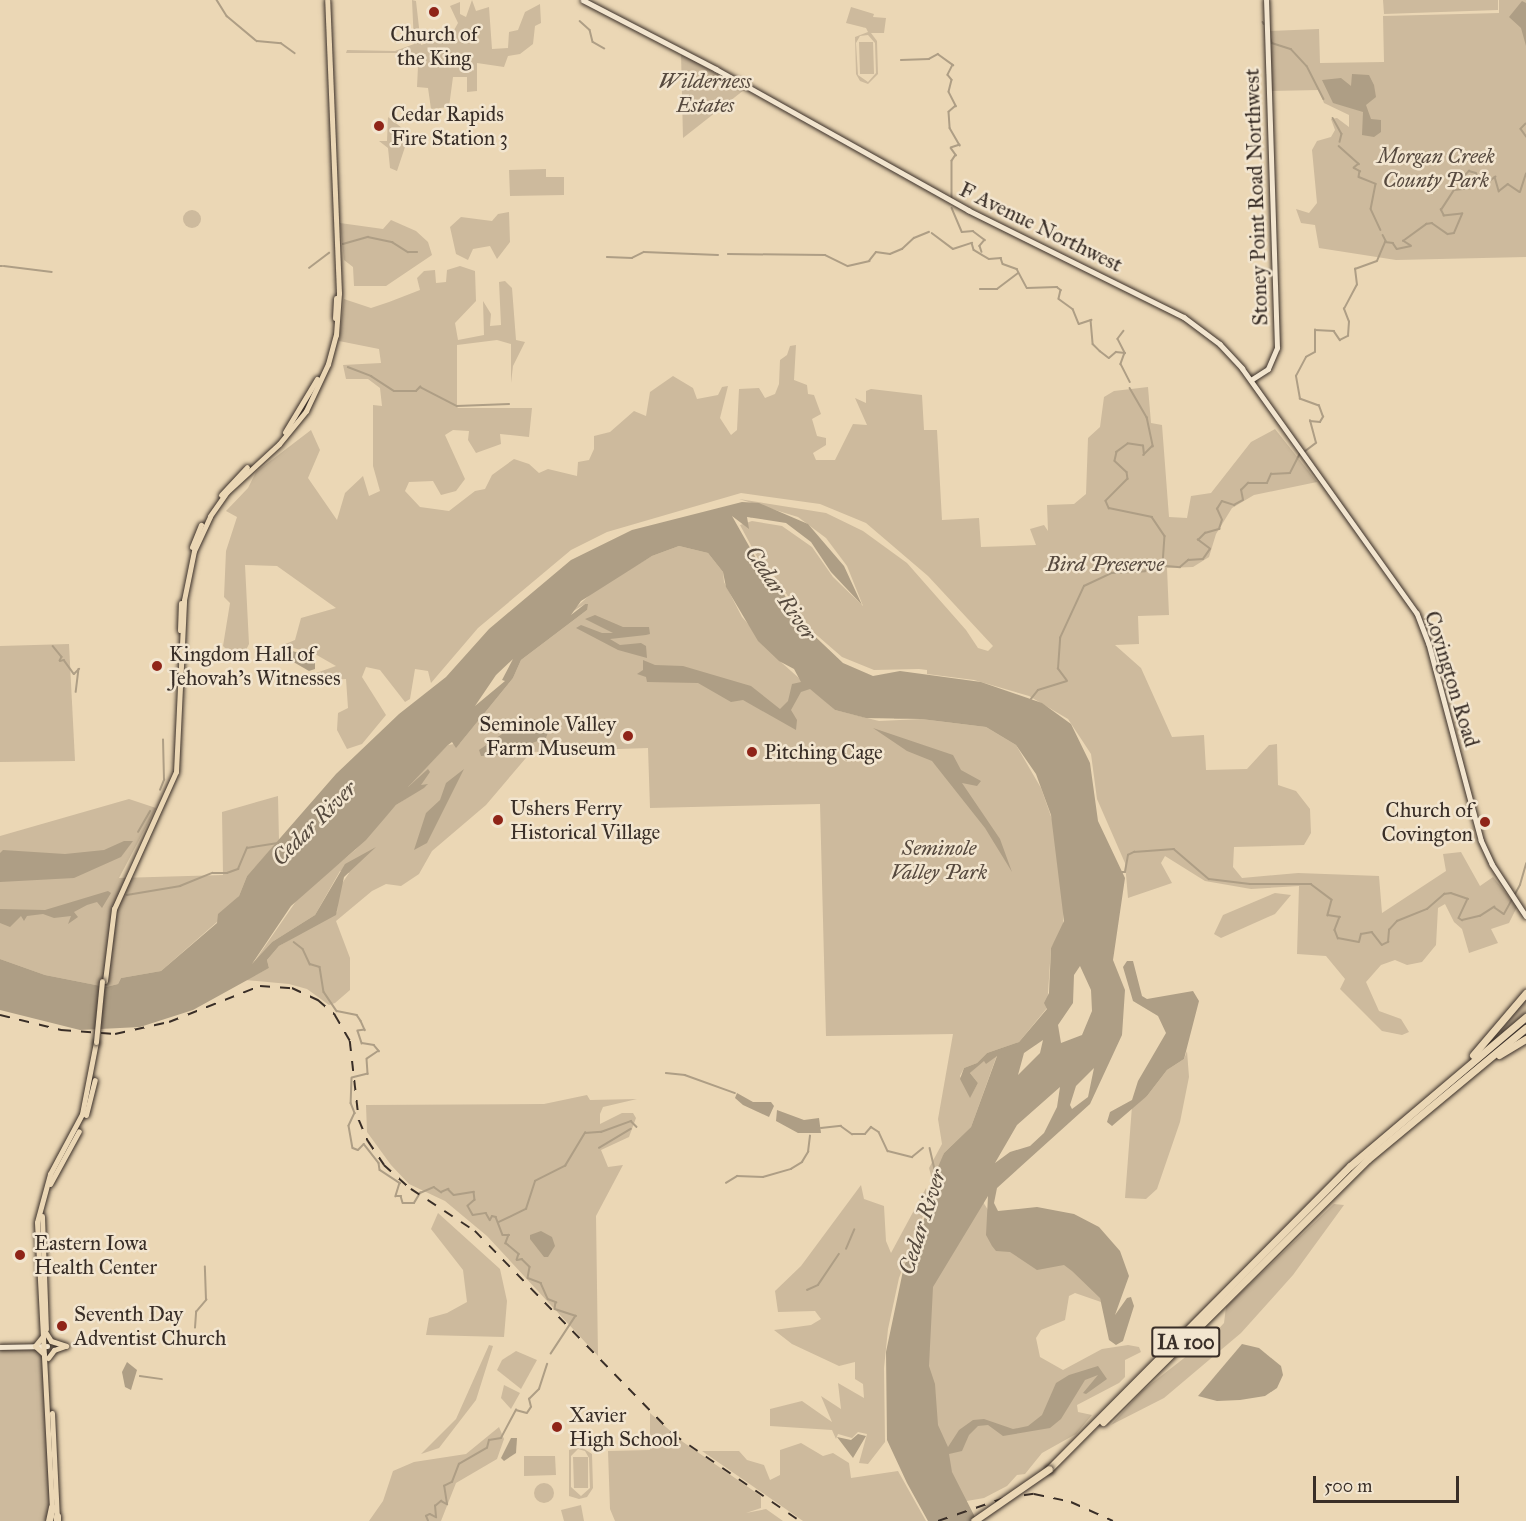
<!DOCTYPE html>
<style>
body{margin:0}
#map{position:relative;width:1526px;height:1521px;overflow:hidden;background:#ebd7b5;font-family:"IM FELL Great Primer",serif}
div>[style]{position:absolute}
.green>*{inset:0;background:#cdba9d}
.round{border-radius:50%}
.water>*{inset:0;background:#ae9e85}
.stream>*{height:1.5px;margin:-0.75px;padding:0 0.75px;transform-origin:0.75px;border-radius:0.75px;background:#ae9e85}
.roads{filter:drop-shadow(0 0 2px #392e27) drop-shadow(0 0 2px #392e27)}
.secondary>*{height:4.5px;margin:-2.25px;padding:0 2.25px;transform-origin:2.25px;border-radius:2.25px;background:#f2e5cf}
.primary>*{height:5px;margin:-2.5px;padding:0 2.5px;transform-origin:2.5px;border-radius:2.5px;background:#ebd7b5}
.motorway>*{height:7px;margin:-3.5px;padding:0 3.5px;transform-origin:3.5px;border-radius:3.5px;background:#ebd7b5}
.rail>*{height:1.5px;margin-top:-0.75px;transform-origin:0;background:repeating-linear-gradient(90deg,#392e27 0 10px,transparent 0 20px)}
.bridges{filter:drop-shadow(0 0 2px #392e27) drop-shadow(0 0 2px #392e27)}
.primary-bridge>*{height:5px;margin:-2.5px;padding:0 2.5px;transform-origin:2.5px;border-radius:2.5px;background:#ebd7b5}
.motorway-bridge>*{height:7px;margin:-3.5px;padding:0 3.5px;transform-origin:3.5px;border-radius:3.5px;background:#ebd7b5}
.dots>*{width:16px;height:16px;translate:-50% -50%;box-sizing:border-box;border:3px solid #f2e5cf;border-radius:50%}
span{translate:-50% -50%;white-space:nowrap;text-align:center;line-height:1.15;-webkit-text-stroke:5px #f2e5cf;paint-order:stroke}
.shield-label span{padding:2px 4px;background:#f2e5cf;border:2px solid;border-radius:4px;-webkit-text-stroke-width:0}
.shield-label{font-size:20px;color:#392e27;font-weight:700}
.poi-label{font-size:21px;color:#392e27}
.left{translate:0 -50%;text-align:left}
.right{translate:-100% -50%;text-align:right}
.park-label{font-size:21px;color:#574a3f;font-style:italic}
.street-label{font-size:21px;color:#392e27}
.water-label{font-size:22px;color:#564a3e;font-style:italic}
.scale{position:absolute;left:1313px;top:1476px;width:146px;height:27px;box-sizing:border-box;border:3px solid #392e27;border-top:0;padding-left:8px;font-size:18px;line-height:21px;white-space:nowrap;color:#392e27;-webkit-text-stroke:4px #f2e5cf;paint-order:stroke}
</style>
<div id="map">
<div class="green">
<div style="clip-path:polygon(412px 0,416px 1px,421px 45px,448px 36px,445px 24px,453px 32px,458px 23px,450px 6px,460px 2px,460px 14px,466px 17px,472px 0,476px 11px,489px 7px,492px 49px,508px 48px,509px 32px,518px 30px,525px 12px,540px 4px,541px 23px,535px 26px,533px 44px,520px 54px,508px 56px,504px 67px,477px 63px,477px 91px,467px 92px,467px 77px,453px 77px,449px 107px,431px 109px,428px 88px,417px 87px,418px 66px,405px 53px,346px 53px,347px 50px,395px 51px,414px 44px)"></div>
<div style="clip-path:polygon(1383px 0,1498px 0,1498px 10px,1384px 14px)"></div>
<div style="clip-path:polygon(1499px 0,1526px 0,1526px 257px,1396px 260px,1319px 248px,1315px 225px,1301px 223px,1296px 209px,1309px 213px,1317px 203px,1312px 150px,1317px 141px,1331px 137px,1335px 130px,1331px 119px,1337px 118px,1349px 127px,1349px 115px,1324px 103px,1319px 90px,1269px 91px,1267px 31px,1319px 29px,1320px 63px,1384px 62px,1383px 16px,1499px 13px)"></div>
<div style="clip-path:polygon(evenodd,851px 7px,874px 14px,873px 17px,886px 18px,884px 33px,871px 33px,877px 41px,878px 74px,868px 84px,860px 81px,856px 74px,855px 37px,868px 32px,866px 28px,846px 23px,851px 7px,868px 35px,875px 43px,876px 73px,868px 82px,858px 75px,856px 43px,860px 36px,868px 35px)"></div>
<div style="clip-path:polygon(859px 42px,873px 42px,874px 74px,860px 74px)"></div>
<div style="clip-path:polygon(681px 53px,744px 90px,683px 138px)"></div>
<div style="clip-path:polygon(388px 117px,402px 128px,405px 147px,397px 171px,390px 168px,388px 148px,379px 141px,387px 141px)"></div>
<div style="clip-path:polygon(546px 169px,546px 177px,564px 177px,564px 195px,510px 196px,509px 170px)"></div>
<div class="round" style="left:183px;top:210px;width:18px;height:18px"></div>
<div style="clip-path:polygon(509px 212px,510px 242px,497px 259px,490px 246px,473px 249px,468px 260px,456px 254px,450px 227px,461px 217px,492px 221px,498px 214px)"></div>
<div style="clip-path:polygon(391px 220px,416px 231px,428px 242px,432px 255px,386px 286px,354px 286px,353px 267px,344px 260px,340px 223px,383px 229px)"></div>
<div style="clip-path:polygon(460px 266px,475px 271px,476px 301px,455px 323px,458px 340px,484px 335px,483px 301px,491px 314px,490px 326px,501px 325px,499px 282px,505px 281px,512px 288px,516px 340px,525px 342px,513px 366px,511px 383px,511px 344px,497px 340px,457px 345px,457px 408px,532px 408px,529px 437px,500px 434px,501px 444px,476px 453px,468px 440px,469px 431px,453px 430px,445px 435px,465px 479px,456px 491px,441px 495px,433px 481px,409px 482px,405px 491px,420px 507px,449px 511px,475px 491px,485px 489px,492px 475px,514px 459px,529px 464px,539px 473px,548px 469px,577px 476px,578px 462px,589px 460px,594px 449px,594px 436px,610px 432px,634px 411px,646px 416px,650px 392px,673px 376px,693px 388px,697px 399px,718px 395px,722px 387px,728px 386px,720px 418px,731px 435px,737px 430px,739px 389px,759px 388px,765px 398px,775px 394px,779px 384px,780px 360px,787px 355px,790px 346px,796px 345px,794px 380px,807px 385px,808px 394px,814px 395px,821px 414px,812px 419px,817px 436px,826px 438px,826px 445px,813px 453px,816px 460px,835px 460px,853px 424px,867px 425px,855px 398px,866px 403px,866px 391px,871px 389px,922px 395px,924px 430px,937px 430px,942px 520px,979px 518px,981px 547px,1036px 545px,1030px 529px,1044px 525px,1048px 531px,1047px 505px,1074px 504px,1086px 494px,1088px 438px,1100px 427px,1104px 397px,1114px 391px,1148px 387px,1151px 423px,1162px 425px,1169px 517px,1187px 518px,1191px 496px,1211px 493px,1251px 442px,1275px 429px,1317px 482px,1254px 495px,1232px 508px,1216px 534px,1209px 557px,1193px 567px,1167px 568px,1169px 615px,1138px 616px,1139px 644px,1115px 645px,1141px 668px,1172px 737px,1204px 735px,1206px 770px,1247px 769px,1269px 745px,1277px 744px,1278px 785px,1296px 791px,1310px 809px,1311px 833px,1304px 845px,1234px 847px,1233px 867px,1242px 878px,1298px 873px,1379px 876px,1382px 913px,1446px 871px,1443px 854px,1461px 852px,1480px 886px,1493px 877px,1517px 907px,1509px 923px,1491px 929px,1498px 943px,1469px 953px,1462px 929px,1454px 922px,1445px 904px,1438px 908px,1436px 945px,1422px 962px,1407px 965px,1395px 960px,1381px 965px,1366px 982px,1379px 1011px,1401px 1019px,1409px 1032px,1402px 1035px,1382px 1031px,1340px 989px,1345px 979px,1326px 956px,1297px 954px,1299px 886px,1251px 889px,1205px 881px,1165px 856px,1161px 863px,1172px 883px,1128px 898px,1125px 863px,1097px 799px,1091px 754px,1068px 719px,1029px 696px,974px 680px,927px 674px,927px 670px,919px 669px,874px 670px,842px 657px,812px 631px,774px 576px,762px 566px,740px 525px,752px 521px,782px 526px,812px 547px,833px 577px,863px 606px,847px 566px,826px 538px,798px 517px,739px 499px,826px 513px,863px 531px,907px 563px,966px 630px,978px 648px,988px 651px,993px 646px,928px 576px,866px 523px,820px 504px,741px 493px,607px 532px,571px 550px,478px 628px,431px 683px,428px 671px,415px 669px,410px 699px,405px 702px,380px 670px,366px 667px,362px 677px,386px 715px,362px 744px,347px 749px,337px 730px,338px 713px,348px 708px,346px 679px,313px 681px,316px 673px,336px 666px,315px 654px,283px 645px,295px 640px,301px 618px,336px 608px,277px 566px,245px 565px,249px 644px,246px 650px,227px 650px,223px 646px,230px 603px,224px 597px,226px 551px,237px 517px,226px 511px,248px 488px,256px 472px,311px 430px,320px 450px,308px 478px,337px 520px,345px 493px,363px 476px,369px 496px,380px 491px,373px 466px,373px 405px,382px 406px,380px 388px,368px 379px,346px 379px,343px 365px,381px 363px,379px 349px,339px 341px,344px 299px,371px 308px,389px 302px,420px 290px,417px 278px,424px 271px,435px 270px,436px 283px,446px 282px,447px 270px)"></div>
<div style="clip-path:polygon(679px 546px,708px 553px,723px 572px,724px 582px,742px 617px,782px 663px,835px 710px,879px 721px,921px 719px,986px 727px,1016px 745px,1041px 788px,1053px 822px,1064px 901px,1063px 927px,1051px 948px,1047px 1008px,1019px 1042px,987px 1053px,977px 1063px,964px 1068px,960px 1076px,970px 1097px,978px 1083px,970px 1073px,984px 1060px,997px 1055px,971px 1127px,944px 1153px,934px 1187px,929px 1168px,942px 1144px,938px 1119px,953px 1034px,826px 1036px,820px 804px,650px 808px,648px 748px,531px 752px,486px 805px,432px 851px,419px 874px,401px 886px,386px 884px,372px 891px,336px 921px,350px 958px,350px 990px,335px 1003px,329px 1005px,307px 989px,289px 984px,245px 980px,269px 968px,267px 960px,279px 946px,337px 912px,339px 888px,349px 873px,340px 871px,315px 915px,272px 942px,252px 965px,299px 897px,355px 850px,396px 805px,427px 785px,420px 786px,423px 776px,407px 787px,448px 745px,460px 743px,513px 678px,521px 660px,587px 610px,585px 604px,570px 613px,595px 590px,652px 556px)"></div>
<div style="clip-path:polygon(69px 644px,75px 761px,0 762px,0 646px)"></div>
<div style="clip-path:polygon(278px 796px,279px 840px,247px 876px,239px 896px,217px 922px,161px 971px,121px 978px,118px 984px,106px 987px,45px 975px,0 959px,0 836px,129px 799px,156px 808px,119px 878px,223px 875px,222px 812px)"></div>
<div style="clip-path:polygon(1275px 893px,1291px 895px,1275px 914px,1221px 938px,1214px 934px,1223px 915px)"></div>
<div style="clip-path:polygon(1526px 998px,1526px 1015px,1501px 1034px,1501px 1031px)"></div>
<div style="clip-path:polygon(1187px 1051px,1189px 1077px,1180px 1122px,1157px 1189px,1146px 1199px,1125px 1198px,1132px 1106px,1147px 1096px,1167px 1070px,1184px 1059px)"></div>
<div style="clip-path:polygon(587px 1095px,590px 1100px,637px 1099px,603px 1107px,600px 1114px,600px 1124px,622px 1113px,633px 1113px,636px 1118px,629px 1137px,601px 1150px,608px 1167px,623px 1165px,596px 1216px,598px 1356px,487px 1236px,445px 1201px,409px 1184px,391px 1165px,367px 1132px,366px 1105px,544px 1104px)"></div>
<div style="clip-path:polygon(861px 1185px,864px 1199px,884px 1206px,886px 1241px,891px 1253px,926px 1188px,928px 1203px,899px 1278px,888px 1329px,884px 1368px,885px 1442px,868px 1464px,859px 1463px,867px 1434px,858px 1432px,852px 1438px,838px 1434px,836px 1439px,832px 1430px,770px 1426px,770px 1409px,802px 1401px,832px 1422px,821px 1396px,841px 1409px,838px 1383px,864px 1398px,863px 1384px,855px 1379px,855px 1362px,839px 1366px,792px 1344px,774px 1330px,811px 1325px,821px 1319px,815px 1311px,778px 1312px,775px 1291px,801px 1266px)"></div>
<div style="clip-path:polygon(978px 1194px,1000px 1229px,1093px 1264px,1101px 1302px,1075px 1293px,1069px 1296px,1065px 1320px,1041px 1330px,1036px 1338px,1040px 1357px,1063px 1370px,1102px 1349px,1128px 1345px,1139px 1347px,1141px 1352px,1125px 1360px,1125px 1377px,1119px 1383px,1077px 1405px,1078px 1412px,1092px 1415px,1076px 1434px,1042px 1453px,1025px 1474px,1017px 1475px,1007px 1486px,984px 1498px,961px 1502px,929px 1402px,923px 1325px,938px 1257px)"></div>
<div style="clip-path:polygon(1334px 1204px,1344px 1205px,1293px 1275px,1241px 1333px,1164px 1398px,1111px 1425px,1142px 1391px,1211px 1337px,1224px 1323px,1226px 1307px)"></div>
<div style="clip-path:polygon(438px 1213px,500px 1269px,507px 1301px,504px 1337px,426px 1335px,429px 1318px,447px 1313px,467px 1302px,463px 1270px,431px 1229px)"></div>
<div style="clip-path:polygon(489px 1345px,493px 1346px,476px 1400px,439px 1448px,421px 1454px,456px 1419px)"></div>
<div style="clip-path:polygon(44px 1346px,53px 1492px,49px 1521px,0 1521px,0 1347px)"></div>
<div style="clip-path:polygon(516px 1351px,537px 1360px,521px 1389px,497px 1370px,502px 1360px)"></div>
<div style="clip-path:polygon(504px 1385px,520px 1393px,511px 1409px,501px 1398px)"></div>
<div style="clip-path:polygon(650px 1413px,683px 1442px,761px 1496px,761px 1508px,746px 1513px,766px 1509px,783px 1521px,615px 1521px,610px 1509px,608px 1451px,650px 1450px)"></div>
<div style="clip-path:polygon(499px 1427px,504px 1439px,497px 1459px,456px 1483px,441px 1521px,369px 1521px,383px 1501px,393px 1471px,414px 1462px,466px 1454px)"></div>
<div style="clip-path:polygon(801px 1443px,823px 1456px,833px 1453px,849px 1463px,851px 1478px,898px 1471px,926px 1521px,803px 1521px,702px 1451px,739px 1451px,747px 1460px,764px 1465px,770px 1480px,780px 1475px,780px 1450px)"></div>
<div style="clip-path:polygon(evenodd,581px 1447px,592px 1454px,593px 1488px,587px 1497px,579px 1499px,569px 1496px,569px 1450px,581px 1447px,578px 1449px,585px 1451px,589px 1458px,590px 1488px,581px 1496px,571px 1487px,571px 1456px,578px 1449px)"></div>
<div style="clip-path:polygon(524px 1456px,555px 1456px,556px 1475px,524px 1476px)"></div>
<div style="clip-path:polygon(573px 1457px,588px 1457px,588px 1488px,574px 1488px)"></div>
<div class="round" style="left:534px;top:1483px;width:20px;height:20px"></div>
<div style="clip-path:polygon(581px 1505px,584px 1521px,564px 1521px,561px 1510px)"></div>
</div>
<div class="water">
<div style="clip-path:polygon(1522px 1px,1526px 3px,1526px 46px,1521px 28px,1509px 17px)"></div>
<div style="clip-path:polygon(1352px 74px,1369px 75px,1374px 85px,1376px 97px,1366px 105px,1371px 119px,1381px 120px,1381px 132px,1374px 137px,1362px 135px,1363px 112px,1333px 103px,1322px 80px,1341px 78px,1351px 86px)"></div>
<div style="clip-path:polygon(evenodd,742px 502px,759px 503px,808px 524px,844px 566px,862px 605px,831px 572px,811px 542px,786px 523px,747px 517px,749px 529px,732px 516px,762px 569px,782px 591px,803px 625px,843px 663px,873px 676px,900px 671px,981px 682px,1042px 703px,1071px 724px,1090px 763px,1098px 821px,1125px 878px,1113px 960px,1125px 990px,1122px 1035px,1090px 1104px,997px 1188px,994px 1203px,998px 1211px,1037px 1207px,1074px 1214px,1099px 1227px,1120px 1251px,1129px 1276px,1115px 1315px,1127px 1298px,1131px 1297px,1134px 1306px,1123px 1341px,1116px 1345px,1109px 1340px,1100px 1298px,1072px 1271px,1064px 1265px,1037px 1270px,1010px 1252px,996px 1251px,992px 1246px,986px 1235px,988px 1196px,933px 1287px,929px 1366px,935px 1384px,938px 1425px,948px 1447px,959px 1430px,973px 1420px,984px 1419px,1013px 1429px,1028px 1426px,1042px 1415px,1056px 1383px,1069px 1375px,1098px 1366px,1107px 1379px,1086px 1394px,1083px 1393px,1098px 1375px,1085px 1380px,1061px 1419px,1050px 1428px,1003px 1436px,988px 1425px,978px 1426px,969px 1435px,962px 1451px,949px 1454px,952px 1472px,977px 1521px,928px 1521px,907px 1483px,887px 1440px,886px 1352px,904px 1266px,930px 1205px,938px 1167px,944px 1153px,971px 1127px,997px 1056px,986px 1064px,984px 1061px,970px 1073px,978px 1083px,970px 1098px,960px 1079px,964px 1068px,977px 1063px,987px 1053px,1019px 1042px,1047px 1009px,1044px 1003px,1049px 993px,1051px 948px,1064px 921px,1051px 815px,1036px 774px,1016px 745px,986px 727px,921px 719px,866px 718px,835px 710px,810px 689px,801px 692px,791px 710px,797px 720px,796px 730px,743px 700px,731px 702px,698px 683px,647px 682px,646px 677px,637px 674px,643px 670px,643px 660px,655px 665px,683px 666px,751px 686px,780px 709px,788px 701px,792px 684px,801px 682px,794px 669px,779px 661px,758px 641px,726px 587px,723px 572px,708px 553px,679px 546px,652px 556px,581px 601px,571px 615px,585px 604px,588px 604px,587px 610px,521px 660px,513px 678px,456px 748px,452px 742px,448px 745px,408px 787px,428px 769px,430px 772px,421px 785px,428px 784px,424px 788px,396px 805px,366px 840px,291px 906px,252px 964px,272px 942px,315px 915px,345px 864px,376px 847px,344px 877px,336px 915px,279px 946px,267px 960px,269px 968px,193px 1010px,140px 1027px,80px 1030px,0 1010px,0 959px,45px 975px,106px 987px,118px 984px,121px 978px,161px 971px,217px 923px,218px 914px,239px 896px,247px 876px,336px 774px,399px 714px,446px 677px,489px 629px,571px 560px,632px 530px,742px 502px,513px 659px,502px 680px,505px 681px,475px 706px,496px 675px,513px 659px,742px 502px,1080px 966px,1091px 990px,1092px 1011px,1082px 1035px,1061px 1043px,1058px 1025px,1073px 1003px,1074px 975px,1080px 966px,742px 502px,1043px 1040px,1040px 1053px,1018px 1075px,1024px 1053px,1043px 1040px,742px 502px,1094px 1068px,1088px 1097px,1072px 1109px,1070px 1105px,1076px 1086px,1094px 1068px,742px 502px,1060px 1087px,1057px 1107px,1044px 1133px,1030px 1146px,1010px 1152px,995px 1163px,1017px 1125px,1060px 1087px)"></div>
<div style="clip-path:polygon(595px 615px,623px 627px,649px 627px,650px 634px,646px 635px,610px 639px,620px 645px,641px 643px,646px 646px,647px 658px,618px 650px,576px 628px,581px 625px,602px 633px,613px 633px,585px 619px)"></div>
<div style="clip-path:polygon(283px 649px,309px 655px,315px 662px,315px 669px,309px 671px,290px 660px,280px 651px)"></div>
<div style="clip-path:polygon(512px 718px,514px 725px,535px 719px,528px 728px,548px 732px,546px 738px,499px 755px,481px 756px,479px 750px,502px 734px)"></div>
<div style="clip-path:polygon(873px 728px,953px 755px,961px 770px,981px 781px,977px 786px,962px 783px,1000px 839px,1012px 872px,985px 828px,932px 761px,907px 751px)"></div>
<div style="clip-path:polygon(464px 769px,427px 843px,414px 850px,426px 813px,440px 800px,446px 783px)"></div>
<div style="clip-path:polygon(124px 841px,133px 841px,121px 857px,74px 878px,0 882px,0 853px,3px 850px,65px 854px,104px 850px)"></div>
<div style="clip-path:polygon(108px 891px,111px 893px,102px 908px,97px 902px,87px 905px,74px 912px,78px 917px,68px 924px,71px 916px,54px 918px,43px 914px,27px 916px,24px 921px,21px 916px,10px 927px,0 923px,0 909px,45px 910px)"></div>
<div style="clip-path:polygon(1127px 961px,1133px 961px,1142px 996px,1147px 999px,1193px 991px,1199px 1001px,1184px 1059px,1167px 1070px,1147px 1096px,1112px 1126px,1107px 1122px,1110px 1112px,1132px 1100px,1138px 1081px,1166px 1033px,1158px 1016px,1133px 1001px,1123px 967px)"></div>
<div style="clip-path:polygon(737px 1093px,753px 1102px,771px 1102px,774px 1106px,769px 1117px,743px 1105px,735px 1098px)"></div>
<div style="clip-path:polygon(777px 1110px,804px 1120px,819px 1118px,821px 1133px,798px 1133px,776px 1121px)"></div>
<div style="clip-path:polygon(541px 1231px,552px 1237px,555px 1246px,548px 1257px,544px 1257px,530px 1239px,530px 1235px)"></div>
<div style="clip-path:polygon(1242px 1344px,1259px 1348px,1281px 1366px,1283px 1375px,1277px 1388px,1265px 1396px,1240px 1400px,1217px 1401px,1198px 1396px)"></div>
<div style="clip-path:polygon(127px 1362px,137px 1370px,131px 1390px,125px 1387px,122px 1372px)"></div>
<div style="clip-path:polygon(858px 1434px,866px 1436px,853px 1458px,837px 1437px,851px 1440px)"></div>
<div style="clip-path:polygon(511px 1438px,517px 1438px,516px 1453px,504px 1461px,501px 1458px)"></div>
</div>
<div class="stream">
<div style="left:217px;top:0;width:19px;rotate:58deg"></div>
<div style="left:227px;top:16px;width:39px;rotate:40deg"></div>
<div style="left:257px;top:41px;width:24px;rotate:5deg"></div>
<div style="left:281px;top:43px;width:17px;rotate:36deg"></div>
<div style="left:580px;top:21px;width:13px;rotate:42deg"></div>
<div style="left:590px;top:30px;width:12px;rotate:76deg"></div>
<div style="left:593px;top:42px;width:13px;rotate:29deg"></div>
<div style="left:1263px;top:22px;width:2px;rotate:63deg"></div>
<div style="left:1269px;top:33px;width:10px;rotate:73deg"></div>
<div style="left:1272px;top:43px;width:20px;rotate:18deg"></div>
<div style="left:1291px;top:49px;width:23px;rotate:47deg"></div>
<div style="left:1307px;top:66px;width:37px;rotate:63deg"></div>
<div style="left:901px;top:60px;width:28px;rotate:-2deg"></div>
<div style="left:929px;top:59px;width:10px;rotate:-29deg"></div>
<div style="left:938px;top:54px;width:19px;rotate:36deg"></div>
<div style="left:953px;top:65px;width:11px;rotate:117deg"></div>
<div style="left:948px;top:75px;width:6px;rotate:51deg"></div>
<div style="left:952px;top:80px;width:12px;rotate:104deg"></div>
<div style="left:949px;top:92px;width:16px;rotate:63deg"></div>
<div style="left:956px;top:106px;width:9px;rotate:139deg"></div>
<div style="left:949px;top:112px;width:16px;rotate:86deg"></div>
<div style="left:950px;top:128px;width:20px;rotate:60deg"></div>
<div style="left:960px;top:145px;width:9px;rotate:162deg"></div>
<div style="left:951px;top:148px;width:9px;rotate:54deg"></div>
<div style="left:956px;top:155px;width:7px;rotate:124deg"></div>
<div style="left:952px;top:161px;width:37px;rotate:90deg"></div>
<div style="left:1333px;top:118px;width:18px;rotate:61deg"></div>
<div style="left:1342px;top:134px;width:8px;rotate:104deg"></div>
<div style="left:1526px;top:124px;width:7px;rotate:135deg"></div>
<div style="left:1521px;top:129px;width:9px;rotate:54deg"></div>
<div style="left:1339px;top:146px;width:27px;rotate:42deg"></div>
<div style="left:1359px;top:164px;width:6px;rotate:141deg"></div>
<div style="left:1354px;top:168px;width:7px;rotate:27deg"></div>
<div style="left:1360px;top:171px;width:6px;rotate:99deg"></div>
<div style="left:1359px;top:177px;width:18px;rotate:22deg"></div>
<div style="left:1376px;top:184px;width:25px;rotate:101deg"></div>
<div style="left:1371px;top:209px;width:23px;rotate:65deg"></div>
<div style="left:952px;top:208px;width:26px;rotate:67deg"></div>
<div style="left:962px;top:232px;width:11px;rotate:-5deg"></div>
<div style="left:973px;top:231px;width:15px;rotate:37deg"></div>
<div style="left:985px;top:240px;width:8px;rotate:130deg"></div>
<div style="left:980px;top:246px;width:6px;rotate:72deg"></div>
<div style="left:932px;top:233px;width:26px;rotate:37deg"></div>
<div style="left:953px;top:249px;width:20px;rotate:-18deg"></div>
<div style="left:972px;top:243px;width:7px;rotate:74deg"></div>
<div style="left:974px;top:250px;width:17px;rotate:31deg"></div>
<div style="left:989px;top:259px;width:12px;rotate:-5deg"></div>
<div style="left:1001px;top:258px;width:6px;rotate:72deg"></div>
<div style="left:1003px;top:264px;width:15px;rotate:20deg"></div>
<div style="left:1017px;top:269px;width:21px;rotate:62deg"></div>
<div style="left:1027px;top:288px;width:30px;rotate:-2deg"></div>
<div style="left:1057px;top:287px;width:5px;rotate:37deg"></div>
<div style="left:1061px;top:290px;width:9px;rotate:103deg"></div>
<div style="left:1059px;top:299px;width:17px;rotate:36deg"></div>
<div style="left:1073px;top:309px;width:16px;rotate:68deg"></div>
<div style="left:1079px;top:324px;width:13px;rotate:-18deg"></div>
<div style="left:1091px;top:320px;width:24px;rotate:85deg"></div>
<div style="left:1093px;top:344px;width:10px;rotate:45deg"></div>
<div style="left:1100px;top:351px;width:11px;rotate:38deg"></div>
<div style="left:1109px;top:358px;width:9px;rotate:-41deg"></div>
<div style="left:1116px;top:352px;width:9px;rotate:6deg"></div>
<div style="left:1125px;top:353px;width:12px;rotate:110deg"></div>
<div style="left:1121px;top:364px;width:20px;rotate:63deg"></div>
<div style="left:1383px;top:235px;width:7px;rotate:63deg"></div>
<div style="left:343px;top:244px;width:26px;rotate:-16deg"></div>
<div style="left:368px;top:237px;width:25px;rotate:12deg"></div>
<div style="left:392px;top:242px;width:19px;rotate:32deg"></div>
<div style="left:408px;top:252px;width:9px"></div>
<div style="left:728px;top:254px;width:97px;rotate:0.6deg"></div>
<div style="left:825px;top:255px;width:25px;rotate:26deg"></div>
<div style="left:848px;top:266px;width:22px;rotate:-13deg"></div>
<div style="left:869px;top:261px;width:11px;rotate:-52deg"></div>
<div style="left:876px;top:252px;width:14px;rotate:8deg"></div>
<div style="left:890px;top:254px;width:13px;rotate:-23deg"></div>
<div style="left:902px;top:249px;width:16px;rotate:-43deg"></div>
<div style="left:914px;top:238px;width:16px;rotate:-22deg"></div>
<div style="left:607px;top:257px;width:25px;rotate:2deg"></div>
<div style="left:632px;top:258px;width:13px;rotate:-27deg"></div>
<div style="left:644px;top:252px;width:74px;rotate:2.3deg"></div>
<div style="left:0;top:266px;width:2px"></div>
<div style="left:4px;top:266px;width:48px;rotate:7.1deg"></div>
<div style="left:309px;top:268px;width:25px;rotate:-37deg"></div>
<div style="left:980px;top:289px;width:17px"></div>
<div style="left:997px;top:289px;width:26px;rotate:-37deg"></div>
<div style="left:1124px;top:331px;width:10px;rotate:127deg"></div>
<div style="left:1118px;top:339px;width:16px;rotate:63deg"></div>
<div style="left:348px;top:367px;width:25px;rotate:21deg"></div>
<div style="left:371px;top:376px;width:27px;rotate:33deg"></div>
<div style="left:394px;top:391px;width:22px"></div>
<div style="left:416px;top:391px;width:6px;rotate:-45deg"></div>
<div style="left:420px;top:387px;width:42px;rotate:27.2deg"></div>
<div style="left:457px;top:406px;width:52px;rotate:-2.2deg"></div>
<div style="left:1130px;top:388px;width:34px;rotate:60deg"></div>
<div style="left:1147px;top:417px;width:30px;rotate:78deg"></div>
<div style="left:1153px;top:446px;width:13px;rotate:135deg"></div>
<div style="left:1144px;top:455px;width:9px;rotate:-96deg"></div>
<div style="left:1143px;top:446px;width:15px;rotate:-172deg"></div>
<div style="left:1128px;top:444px;width:14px;rotate:144deg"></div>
<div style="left:1117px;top:452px;width:9px;rotate:103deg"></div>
<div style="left:1115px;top:461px;width:16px;rotate:43deg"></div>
<div style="left:1127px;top:472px;width:7px;rotate:82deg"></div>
<div style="left:1128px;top:479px;width:31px;rotate:135deg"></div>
<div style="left:1106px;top:501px;width:8px;rotate:67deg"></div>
<div style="left:1109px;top:508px;width:44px;rotate:11.8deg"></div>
<div style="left:1152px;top:517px;width:23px;rotate:56deg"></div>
<div style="left:1165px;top:536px;width:30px;rotate:94deg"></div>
<div style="left:1304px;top:452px;width:15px;rotate:-37deg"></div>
<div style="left:1316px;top:443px;width:23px;rotate:-105deg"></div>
<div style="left:1310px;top:421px;width:10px;rotate:6deg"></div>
<div style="left:1320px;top:422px;width:6px;rotate:-59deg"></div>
<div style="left:1323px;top:417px;width:12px;rotate:-110deg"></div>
<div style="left:1319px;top:406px;width:20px;rotate:-160deg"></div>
<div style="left:1300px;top:399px;width:23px;rotate:-100deg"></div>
<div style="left:1296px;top:376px;width:21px;rotate:-62deg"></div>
<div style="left:1306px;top:357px;width:10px;rotate:-29deg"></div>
<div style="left:1315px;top:352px;width:22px;rotate:-90deg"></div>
<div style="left:1315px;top:330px;width:19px;rotate:3deg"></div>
<div style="left:1334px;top:331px;width:11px;rotate:56deg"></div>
<div style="left:1340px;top:340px;width:9px;rotate:-27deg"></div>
<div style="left:1348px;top:336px;width:14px;rotate:-86deg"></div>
<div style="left:1349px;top:322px;width:14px;rotate:-111deg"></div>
<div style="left:1344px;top:309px;width:27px;rotate:-62deg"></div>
<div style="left:1357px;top:285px;width:16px;rotate:-97deg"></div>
<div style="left:1355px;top:269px;width:23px;rotate:-20deg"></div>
<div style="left:1377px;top:261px;width:21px;rotate:-67deg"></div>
<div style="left:1385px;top:242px;width:8px;rotate:7deg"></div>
<div style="left:1393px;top:243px;width:7px;rotate:56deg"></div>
<div style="left:1397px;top:249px;width:14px;rotate:-12deg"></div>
<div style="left:1411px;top:246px;width:9px;rotate:-148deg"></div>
<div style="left:1403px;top:241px;width:29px;rotate:-36deg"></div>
<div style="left:1426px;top:224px;width:6px;rotate:-9deg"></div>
<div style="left:1432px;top:223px;width:19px;rotate:35deg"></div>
<div style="left:1448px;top:234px;width:6px;rotate:-9deg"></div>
<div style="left:1454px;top:233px;width:21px;rotate:-67deg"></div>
<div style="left:1462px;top:214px;width:18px;rotate:174deg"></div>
<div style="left:1444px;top:216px;width:7px;rotate:-117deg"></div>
<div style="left:1441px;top:210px;width:24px;rotate:-57deg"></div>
<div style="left:1454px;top:190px;width:18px;rotate:-6deg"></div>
<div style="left:1472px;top:188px;width:14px;rotate:-155deg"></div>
<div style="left:1459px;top:182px;width:15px;rotate:-48deg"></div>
<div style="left:1469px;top:171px;width:7px;rotate:16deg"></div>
<div style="left:1476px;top:173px;width:14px;rotate:56deg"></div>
<div style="left:1484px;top:185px;width:14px;rotate:-36deg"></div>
<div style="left:1495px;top:177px;width:15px;rotate:74deg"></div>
<div style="left:1499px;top:191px;width:11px;rotate:-38deg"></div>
<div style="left:1508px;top:184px;width:14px;rotate:34deg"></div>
<div style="left:1520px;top:192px;width:19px;rotate:-72deg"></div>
<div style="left:53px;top:646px;width:14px;rotate:51deg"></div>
<div style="left:62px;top:657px;width:4px;rotate:117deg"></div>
<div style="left:60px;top:661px;width:4px;rotate:-14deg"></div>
<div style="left:64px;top:660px;width:17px;rotate:54deg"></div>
<div style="left:74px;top:674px;width:7px;rotate:-45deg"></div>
<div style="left:79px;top:669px;width:23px;rotate:97deg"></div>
<div style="left:1031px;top:699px;width:11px;rotate:-52deg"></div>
<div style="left:1038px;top:690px;width:30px;rotate:-17deg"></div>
<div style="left:1067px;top:681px;width:15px;rotate:-127deg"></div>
<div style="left:1058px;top:669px;width:31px;rotate:-86deg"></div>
<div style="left:1060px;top:638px;width:57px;rotate:-65.2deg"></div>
<div style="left:1084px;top:586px;width:31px;rotate:-25deg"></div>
<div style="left:1112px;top:573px;width:33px;rotate:-3deg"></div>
<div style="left:1145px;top:571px;width:13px;rotate:-29deg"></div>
<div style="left:1156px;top:565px;width:24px;rotate:5deg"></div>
<div style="left:1180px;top:567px;width:11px;rotate:-41deg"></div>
<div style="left:1188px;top:560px;width:15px;rotate:-4deg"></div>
<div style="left:1203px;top:559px;width:12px;rotate:-55deg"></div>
<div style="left:1210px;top:549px;width:15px;rotate:-143deg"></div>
<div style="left:1198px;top:540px;width:10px;rotate:-45deg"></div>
<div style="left:1205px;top:533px;width:15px;rotate:-16deg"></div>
<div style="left:1219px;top:529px;width:9px;rotate:-72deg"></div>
<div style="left:1222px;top:520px;width:12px;rotate:-114deg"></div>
<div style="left:1217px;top:509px;width:9px;rotate:-58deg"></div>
<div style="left:1222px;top:501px;width:13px;rotate:18deg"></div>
<div style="left:1234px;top:505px;width:10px;rotate:-29deg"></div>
<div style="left:1243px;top:500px;width:10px;rotate:-101deg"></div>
<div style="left:1241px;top:490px;width:10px;rotate:-45deg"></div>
<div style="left:1248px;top:483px;width:19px"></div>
<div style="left:1267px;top:483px;width:10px;rotate:-66deg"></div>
<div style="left:1271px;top:474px;width:19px;rotate:-3deg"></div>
<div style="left:1290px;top:473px;width:22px;rotate:-63deg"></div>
<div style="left:160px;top:790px;width:11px;rotate:-68deg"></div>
<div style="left:164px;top:780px;width:40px;rotate:-91.4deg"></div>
<div style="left:138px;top:832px;width:24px;rotate:-60deg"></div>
<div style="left:1121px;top:872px;width:4px"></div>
<div style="left:1125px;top:872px;width:17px;rotate:-80deg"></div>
<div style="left:1128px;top:855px;width:7px;rotate:-27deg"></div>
<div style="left:1134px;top:852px;width:40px;rotate:-4.3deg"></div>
<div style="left:1174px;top:849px;width:46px;rotate:40.6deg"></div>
<div style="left:1209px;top:879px;width:41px;rotate:7deg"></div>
<div style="left:1250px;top:884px;width:61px"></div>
<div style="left:1311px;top:884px;width:26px;rotate:37deg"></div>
<div style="left:1332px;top:900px;width:16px;rotate:105deg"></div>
<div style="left:1328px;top:915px;width:12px;rotate:9deg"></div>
<div style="left:1340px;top:917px;width:14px;rotate:111deg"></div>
<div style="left:1335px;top:930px;width:9px;rotate:69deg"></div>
<div style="left:1338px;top:938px;width:21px;rotate:11deg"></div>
<div style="left:1359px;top:942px;width:8px;rotate:-76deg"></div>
<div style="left:1361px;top:934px;width:11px;rotate:-10deg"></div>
<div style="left:1372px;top:932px;width:16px;rotate:52deg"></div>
<div style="left:1382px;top:945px;width:7px;rotate:-27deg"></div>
<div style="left:1388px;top:942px;width:12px;rotate:-85deg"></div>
<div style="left:1389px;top:930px;width:12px;rotate:-48deg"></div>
<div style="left:1397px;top:921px;width:32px;rotate:-22deg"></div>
<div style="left:1427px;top:909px;width:23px;rotate:-41deg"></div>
<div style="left:1444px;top:894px;width:7px;rotate:-8deg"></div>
<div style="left:1451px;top:893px;width:18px;rotate:19deg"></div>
<div style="left:1468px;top:899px;width:21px;rotate:115deg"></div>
<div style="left:1459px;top:918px;width:4px;rotate:34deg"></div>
<div style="left:1462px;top:920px;width:18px;rotate:-13deg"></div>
<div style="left:1480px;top:916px;width:17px;rotate:-33deg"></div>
<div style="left:1494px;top:907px;width:12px;rotate:35deg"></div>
<div style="left:1504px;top:914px;width:33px;rotate:-61deg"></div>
<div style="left:1520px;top:885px;width:22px;rotate:-74deg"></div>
<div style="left:127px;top:895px;width:54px;rotate:-9.6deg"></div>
<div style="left:180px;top:886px;width:35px;rotate:-22deg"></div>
<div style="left:213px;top:873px;width:14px"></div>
<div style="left:227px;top:873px;width:12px;rotate:-20deg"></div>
<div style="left:238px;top:869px;width:23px;rotate:-67deg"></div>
<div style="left:247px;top:848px;width:31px;rotate:-9deg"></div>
<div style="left:294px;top:942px;width:11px;rotate:38deg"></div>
<div style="left:303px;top:949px;width:17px;rotate:65deg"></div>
<div style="left:310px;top:964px;width:10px;rotate:17deg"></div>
<div style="left:320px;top:967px;width:25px;rotate:81deg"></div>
<div style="left:324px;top:992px;width:23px;rotate:56deg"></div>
<div style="left:337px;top:1011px;width:20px;rotate:11deg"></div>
<div style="left:357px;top:1015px;width:7px;rotate:56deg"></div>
<div style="left:361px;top:1021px;width:10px;rotate:66deg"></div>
<div style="left:365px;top:1030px;width:7px;rotate:172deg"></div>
<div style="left:358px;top:1031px;width:13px;rotate:72deg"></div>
<div style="left:362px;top:1043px;width:12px;rotate:9deg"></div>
<div style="left:374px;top:1045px;width:8px;rotate:50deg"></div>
<div style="left:379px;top:1051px;width:14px;rotate:146deg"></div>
<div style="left:367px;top:1059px;width:15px;rotate:86deg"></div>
<div style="left:368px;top:1074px;width:16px;rotate:166deg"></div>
<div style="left:352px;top:1078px;width:25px;rotate:92deg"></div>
<div style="left:351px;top:1103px;width:11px;rotate:68deg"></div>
<div style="left:355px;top:1113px;width:14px;rotate:115deg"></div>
<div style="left:349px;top:1126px;width:22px;rotate:80deg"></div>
<div style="left:353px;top:1148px;width:5px;rotate:22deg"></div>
<div style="left:358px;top:1150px;width:8px;rotate:-45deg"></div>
<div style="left:364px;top:1144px;width:24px;rotate:52deg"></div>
<div style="left:379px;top:1163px;width:7px;rotate:82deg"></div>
<div style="left:380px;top:1170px;width:24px;rotate:33deg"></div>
<div style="left:400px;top:1183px;width:14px;rotate:107deg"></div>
<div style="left:396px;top:1196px;width:5px"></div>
<div style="left:401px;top:1196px;width:7px;rotate:74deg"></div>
<div style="left:403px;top:1203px;width:11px"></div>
<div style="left:414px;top:1203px;width:12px;rotate:-59deg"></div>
<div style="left:420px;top:1193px;width:15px;rotate:-23deg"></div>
<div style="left:434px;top:1187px;width:9px;rotate:36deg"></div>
<div style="left:441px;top:1192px;width:8px;rotate:-23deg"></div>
<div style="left:448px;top:1189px;width:8px;rotate:45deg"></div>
<div style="left:454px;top:1195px;width:20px;rotate:-9deg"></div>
<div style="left:474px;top:1192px;width:8px;rotate:83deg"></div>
<div style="left:475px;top:1200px;width:9px;rotate:139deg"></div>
<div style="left:468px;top:1206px;width:10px;rotate:61deg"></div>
<div style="left:473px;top:1215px;width:13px;rotate:-9deg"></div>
<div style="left:486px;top:1213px;width:8px;rotate:60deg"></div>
<div style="left:490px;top:1220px;width:4px;rotate:-63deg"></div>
<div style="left:492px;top:1216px;width:4px;rotate:14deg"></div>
<div style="left:496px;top:1217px;width:19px;rotate:69deg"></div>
<div style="left:503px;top:1235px;width:6px"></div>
<div style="left:509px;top:1235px;width:9px;rotate:111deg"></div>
<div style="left:506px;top:1243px;width:17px;rotate:40deg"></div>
<div style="left:519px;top:1254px;width:6px;rotate:108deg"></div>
<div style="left:517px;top:1260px;width:5px;rotate:-11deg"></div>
<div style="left:522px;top:1259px;width:11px;rotate:45deg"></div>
<div style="left:530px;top:1267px;width:11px;rotate:100deg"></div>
<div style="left:528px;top:1278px;width:14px;rotate:21deg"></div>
<div style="left:541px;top:1283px;width:17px;rotate:66deg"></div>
<div style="left:548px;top:1299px;width:9px;rotate:21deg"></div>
<div style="left:556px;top:1302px;width:7px;rotate:98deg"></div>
<div style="left:555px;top:1309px;width:22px;rotate:18deg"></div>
<div style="left:576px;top:1316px;width:45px;rotate:123.3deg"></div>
<div style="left:666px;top:1073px;width:19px;rotate:6deg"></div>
<div style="left:685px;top:1075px;width:53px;rotate:19.8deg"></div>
<div style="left:821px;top:1128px;width:20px;rotate:-6deg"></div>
<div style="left:841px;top:1126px;width:14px;rotate:36deg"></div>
<div style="left:852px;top:1134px;width:13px"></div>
<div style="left:865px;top:1134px;width:9px;rotate:-49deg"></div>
<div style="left:871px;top:1127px;width:9px;rotate:32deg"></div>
<div style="left:879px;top:1132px;width:21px;rotate:65deg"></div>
<div style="left:888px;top:1151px;width:25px;rotate:14deg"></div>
<div style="left:912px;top:1157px;width:14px;rotate:-39deg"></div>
<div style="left:599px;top:1148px;width:37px;rotate:-31deg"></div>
<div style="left:930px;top:1148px;width:28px;rotate:77deg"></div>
<div style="left:726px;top:1183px;width:13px;rotate:-32deg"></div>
<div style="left:737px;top:1176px;width:26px;rotate:2deg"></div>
<div style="left:763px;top:1177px;width:29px;rotate:-16deg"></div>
<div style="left:791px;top:1169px;width:13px;rotate:-32deg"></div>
<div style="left:802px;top:1162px;width:12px;rotate:-59deg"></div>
<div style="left:808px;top:1152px;width:16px;rotate:-83deg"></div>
<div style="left:499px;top:1222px;width:30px;rotate:-26deg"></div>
<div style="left:526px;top:1209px;width:29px;rotate:-72deg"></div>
<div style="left:535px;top:1181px;width:34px;rotate:-27deg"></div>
<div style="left:565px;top:1166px;width:39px;rotate:-59deg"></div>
<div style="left:585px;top:1133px;width:16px;rotate:-4deg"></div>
<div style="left:601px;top:1132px;width:32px;rotate:-20deg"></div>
<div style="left:631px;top:1121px;width:8px;rotate:45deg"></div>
<div style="left:846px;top:1249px;width:21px;rotate:-67deg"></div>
<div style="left:807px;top:1290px;width:12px;rotate:-24deg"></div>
<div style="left:818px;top:1285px;width:37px;rotate:-56deg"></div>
<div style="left:195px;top:1328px;width:16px;rotate:-86deg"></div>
<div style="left:196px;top:1312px;width:16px;rotate:-50deg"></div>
<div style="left:206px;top:1300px;width:33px;rotate:-92deg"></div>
<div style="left:140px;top:1376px;width:22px;rotate:8deg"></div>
<div style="left:428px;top:1521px;width:5px;rotate:-112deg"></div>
<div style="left:426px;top:1516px;width:4px;rotate:-27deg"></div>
<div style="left:430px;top:1514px;width:7px;rotate:27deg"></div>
<div style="left:436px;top:1517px;width:11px;rotate:-95deg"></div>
<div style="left:435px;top:1506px;width:8px;rotate:-40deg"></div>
<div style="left:441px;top:1501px;width:7px;rotate:27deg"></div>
<div style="left:447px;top:1504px;width:18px;rotate:-99deg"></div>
<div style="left:444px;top:1486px;width:9px;rotate:-27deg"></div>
<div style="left:452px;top:1482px;width:19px;rotate:-69deg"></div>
<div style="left:459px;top:1464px;width:32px;rotate:-30deg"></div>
<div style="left:487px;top:1448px;width:8px;rotate:-76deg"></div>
<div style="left:489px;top:1440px;width:12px;rotate:-9deg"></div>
<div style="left:501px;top:1438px;width:32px;rotate:-62deg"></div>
<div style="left:516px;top:1410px;width:11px;rotate:15deg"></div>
<div style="left:527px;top:1413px;width:7px;rotate:-56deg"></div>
<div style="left:531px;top:1407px;width:8px;rotate:-104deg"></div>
<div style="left:529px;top:1399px;width:14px;rotate:-45deg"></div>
<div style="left:539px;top:1389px;width:26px;rotate:-72deg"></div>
</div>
<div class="roads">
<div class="secondary">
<div style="left:583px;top:0;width:150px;rotate:27.4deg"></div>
<div style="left:716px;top:69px;width:289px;rotate:29.2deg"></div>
<div style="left:968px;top:210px;width:241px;rotate:26.4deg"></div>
<div style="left:1184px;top:317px;width:45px;rotate:36.9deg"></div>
<div style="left:1220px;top:344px;width:33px;rotate:47deg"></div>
<div style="left:1242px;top:368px;width:301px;rotate:54.5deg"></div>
<div style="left:1417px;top:613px;width:33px;rotate:69deg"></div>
<div style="left:1429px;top:644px;width:203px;rotate:75.1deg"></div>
<div style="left:1481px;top:840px;width:26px;rotate:65deg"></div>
<div style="left:1492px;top:864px;width:62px;rotate:56.8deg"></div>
<div style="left:1251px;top:380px;width:20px;rotate:-33deg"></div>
<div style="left:1268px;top:369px;width:23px;rotate:-67deg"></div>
<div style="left:1277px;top:348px;width:348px;rotate:-91.8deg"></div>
<div style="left:0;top:1347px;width:47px;rotate:-1.2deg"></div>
</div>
<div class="primary">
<div style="left:335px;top:318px;width:20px;rotate:-87deg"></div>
<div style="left:285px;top:432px;width:62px;rotate:-58.9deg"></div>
<div style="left:221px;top:495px;width:38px;rotate:-47deg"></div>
<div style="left:192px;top:547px;width:24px;rotate:-68deg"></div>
<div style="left:180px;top:630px;width:27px;rotate:-88deg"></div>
<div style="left:105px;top:981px;width:73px;rotate:-82.9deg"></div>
<div style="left:114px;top:909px;width:150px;rotate:-65.7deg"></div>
<div style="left:176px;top:772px;width:172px;rotate:-87.3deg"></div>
<div style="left:184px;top:600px;width:50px;rotate:-78.5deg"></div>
<div style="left:194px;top:551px;width:38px;rotate:-65deg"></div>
<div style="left:210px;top:516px;width:29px;rotate:-55deg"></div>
<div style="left:227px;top:492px;width:71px;rotate:-42.7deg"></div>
<div style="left:279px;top:444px;width:43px;rotate:-50.7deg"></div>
<div style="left:306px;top:411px;width:52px;rotate:-64.9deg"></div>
<div style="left:328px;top:364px;width:30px;rotate:-75deg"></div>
<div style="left:336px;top:335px;width:42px;rotate:-85.9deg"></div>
<div style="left:339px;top:293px;width:293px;rotate:-92.3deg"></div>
<div style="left:86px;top:1115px;width:36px;rotate:-76deg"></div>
<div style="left:50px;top:1184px;width:60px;rotate:-61.3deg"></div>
<div style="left:42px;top:1216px;width:113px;rotate:88deg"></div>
<div style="left:46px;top:1333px;width:9px;rotate:58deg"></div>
<div style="left:51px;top:1341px;width:16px;rotate:18deg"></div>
<div style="left:43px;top:1336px;width:13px;rotate:129deg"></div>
<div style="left:35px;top:1346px;width:12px;rotate:42deg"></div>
<div style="left:48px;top:1358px;width:10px;rotate:-53deg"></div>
<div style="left:54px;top:1350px;width:12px;rotate:-20deg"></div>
<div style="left:52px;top:1413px;width:105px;rotate:87.3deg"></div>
<div style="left:52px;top:1509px;width:287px;rotate:-93deg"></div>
<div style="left:37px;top:1222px;width:50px;rotate:-74.8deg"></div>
<div style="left:50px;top:1174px;width:68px;rotate:-61.9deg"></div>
<div style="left:82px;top:1114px;width:73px;rotate:-79deg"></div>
</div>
<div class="motorway">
<div style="left:1473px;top:1055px;width:82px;rotate:-49.5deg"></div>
<div style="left:1499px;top:1055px;width:31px;rotate:-31deg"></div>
<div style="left:1103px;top:1422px;width:373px;rotate:-44.8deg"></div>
<div style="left:1368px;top:1159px;width:205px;rotate:-39.7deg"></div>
<div style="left:1049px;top:1469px;width:427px;rotate:-45.2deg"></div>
<div style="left:1350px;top:1166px;width:231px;rotate:-40.3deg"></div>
<div style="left:49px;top:1521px;width:14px;rotate:-78deg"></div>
<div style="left:57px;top:1521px;width:5px;rotate:-90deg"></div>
</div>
</div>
<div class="rail">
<div style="left:0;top:1015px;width:63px;rotate:13.8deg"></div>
<div style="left:61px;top:1030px;width:54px;rotate:4.2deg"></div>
<div style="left:115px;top:1034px;width:55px;rotate:-12.5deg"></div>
<div style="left:169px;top:1022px;width:98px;rotate:-21.6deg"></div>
<div style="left:260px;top:986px;width:32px;rotate:4deg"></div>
<div style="left:292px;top:988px;width:29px;rotate:25deg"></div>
<div style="left:318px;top:1000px;width:23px;rotate:41deg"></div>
<div style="left:335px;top:1015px;width:30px;rotate:60deg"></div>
<div style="left:350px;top:1041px;width:80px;rotate:83.5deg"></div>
<div style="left:359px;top:1120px;width:23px;rotate:67deg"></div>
<div style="left:368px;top:1141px;width:29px;rotate:56deg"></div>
<div style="left:384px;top:1165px;width:36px;rotate:42deg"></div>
<div style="left:411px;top:1189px;width:77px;rotate:33.3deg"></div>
<div style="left:475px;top:1231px;width:284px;rotate:45.7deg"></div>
<div style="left:673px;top:1434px;width:154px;rotate:34.4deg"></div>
<div style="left:938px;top:1521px;width:70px;rotate:-19.2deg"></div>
<div style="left:1004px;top:1498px;width:30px;rotate:-8deg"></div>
<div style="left:1034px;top:1494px;width:38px;rotate:12deg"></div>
<div style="left:1071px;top:1502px;width:46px;rotate:24.3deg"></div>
</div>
<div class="bridges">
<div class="primary-bridge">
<div style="left:96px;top:1042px;width:61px;rotate:-84.4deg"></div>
</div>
<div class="motorway-bridge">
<div style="left:974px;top:1521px;width:91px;rotate:-34.7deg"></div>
</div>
</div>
<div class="dots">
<div style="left:434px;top:12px;background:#8f2418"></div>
<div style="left:379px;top:126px;background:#8f2418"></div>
<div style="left:157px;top:666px;background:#8f2418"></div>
<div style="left:628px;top:736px;background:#8f2418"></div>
<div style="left:752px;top:752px;background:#8f2418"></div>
<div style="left:498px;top:820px;background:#8f2418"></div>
<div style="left:1485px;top:822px;background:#8f2418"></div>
<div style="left:20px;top:1255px;background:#8f2418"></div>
<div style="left:62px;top:1326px;background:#8f2418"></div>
<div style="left:557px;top:1427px;background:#8f2418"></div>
</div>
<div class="shield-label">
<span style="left:1186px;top:1342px">IA 100</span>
</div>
<div class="poi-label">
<span style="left:434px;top:46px">Church of<br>the King</span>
<span class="left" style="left:391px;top:126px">Cedar Rapids<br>Fire Station 3</span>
<span class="left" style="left:169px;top:666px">Kingdom Hall of<br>Jehovah's Witnesses</span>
<span class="right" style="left:616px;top:736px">Seminole Valley<br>Farm Museum</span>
<span class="left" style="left:764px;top:752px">Pitching Cage</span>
<span class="left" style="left:510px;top:820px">Ushers Ferry<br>Historical Village</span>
<span class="right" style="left:1473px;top:822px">Church of<br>Covington</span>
<span class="left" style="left:34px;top:1255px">Eastern Iowa<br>Health Center</span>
<span class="left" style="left:74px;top:1326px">Seventh Day<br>Adventist Church</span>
<span class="left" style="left:569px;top:1427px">Xavier<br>High School</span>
</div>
<div class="park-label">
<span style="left:705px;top:93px">Wilderness<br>Estates</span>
<span style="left:1436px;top:168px">Morgan Creek<br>County Park</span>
<span style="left:1105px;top:564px">Bird Preserve</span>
<span style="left:939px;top:860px">Seminole<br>Valley Park</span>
</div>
<div class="street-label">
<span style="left:1256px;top:197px;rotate:-92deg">Stoney Point Road Northwest</span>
<span style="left:1041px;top:227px;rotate:26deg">F Avenue Northwest</span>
<span style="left:1452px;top:679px;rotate:73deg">Covington Road</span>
</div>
<div class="water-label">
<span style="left:781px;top:593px;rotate:56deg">Cedar River</span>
<span style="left:314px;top:823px;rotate:-45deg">Cedar River</span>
<span style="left:922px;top:1222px;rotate:-72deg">Cedar River</span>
</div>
<div class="scale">500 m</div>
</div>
